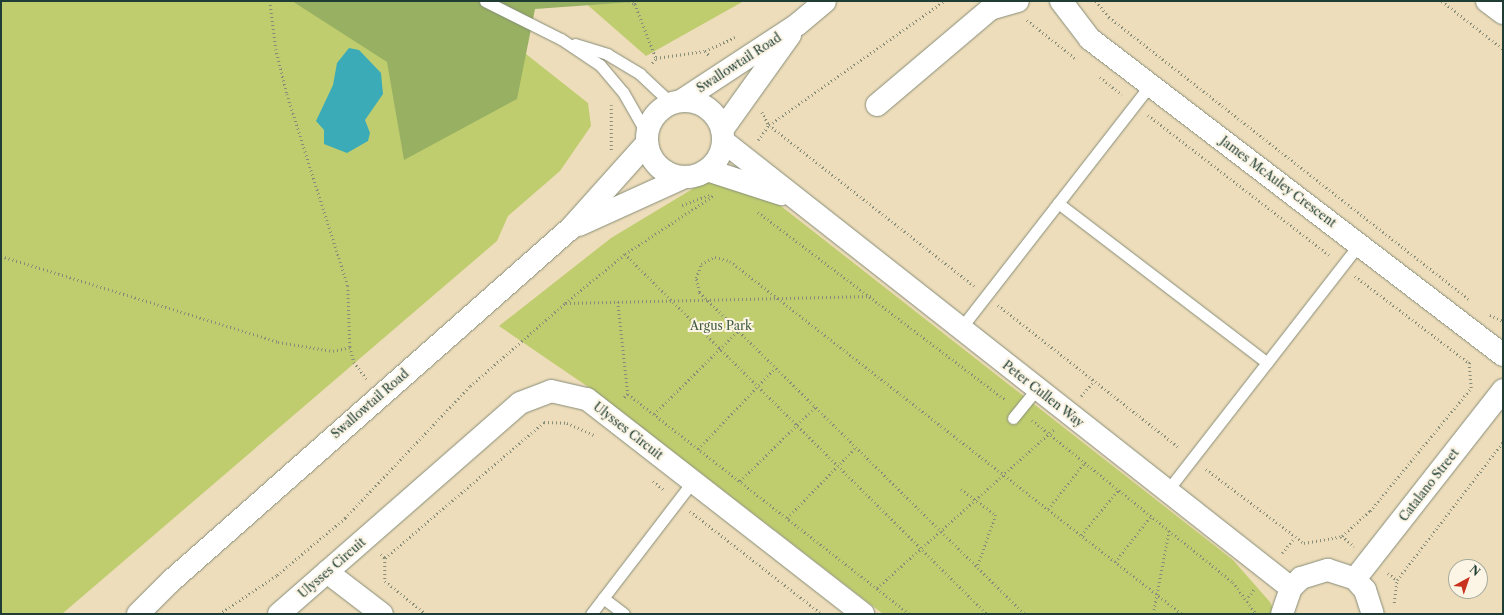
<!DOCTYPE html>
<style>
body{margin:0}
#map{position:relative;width:1504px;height:615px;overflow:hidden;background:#edb;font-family:"Libre Caslon Text",serif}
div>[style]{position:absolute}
.green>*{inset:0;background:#bfcd6f}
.forest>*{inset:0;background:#97b062}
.water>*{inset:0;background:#3babb8}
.path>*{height:2.5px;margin-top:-1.25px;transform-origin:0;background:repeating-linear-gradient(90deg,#868d78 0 1px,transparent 0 4px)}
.roads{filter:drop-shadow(0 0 1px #868d78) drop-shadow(0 0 1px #868d78)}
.service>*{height:11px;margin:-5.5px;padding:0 5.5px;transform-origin:5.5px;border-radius:5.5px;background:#fff}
.minor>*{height:22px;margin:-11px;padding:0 11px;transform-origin:11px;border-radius:11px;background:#fff}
.tertiary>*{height:22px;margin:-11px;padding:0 11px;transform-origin:11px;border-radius:11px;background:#fff}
.tertiary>.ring{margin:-11px;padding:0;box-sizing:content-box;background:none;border:22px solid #fff;border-radius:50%}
span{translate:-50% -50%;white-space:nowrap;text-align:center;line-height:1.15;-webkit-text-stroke:4px #fcf5e5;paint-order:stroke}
.street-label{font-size:12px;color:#1f3d34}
.park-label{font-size:12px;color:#3f5a40}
.frame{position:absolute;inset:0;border:2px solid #1f3d34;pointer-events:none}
.north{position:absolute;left:1448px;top:559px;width:40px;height:40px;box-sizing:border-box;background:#fcf5e5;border:1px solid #a4ab9e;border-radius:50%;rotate:40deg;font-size:11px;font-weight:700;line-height:16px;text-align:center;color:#1f3d34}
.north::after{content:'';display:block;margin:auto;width:14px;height:18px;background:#c8321e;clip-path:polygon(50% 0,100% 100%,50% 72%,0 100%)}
</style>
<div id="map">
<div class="green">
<div style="clip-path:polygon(1px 1px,525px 1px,507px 39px,588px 103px,591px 126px,560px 171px,508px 216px,497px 241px,62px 614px,1px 614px)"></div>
<div style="clip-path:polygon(583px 1px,744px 1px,646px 56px)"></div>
<div style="clip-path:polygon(704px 182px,742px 184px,772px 199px,1233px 560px,1270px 602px,1275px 614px,883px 614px,600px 395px,499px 326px,611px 238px)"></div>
</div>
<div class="forest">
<div style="clip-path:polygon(292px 1px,646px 1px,535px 9px,517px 99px,404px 160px,387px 62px)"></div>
</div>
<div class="water">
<div style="clip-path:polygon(349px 48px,359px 50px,381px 73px,383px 94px,365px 120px,370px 133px,368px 141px,347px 153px,324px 144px,324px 130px,316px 121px,333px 85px,337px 63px)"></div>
</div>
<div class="path">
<div style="left:270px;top:1px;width:48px;rotate:82.9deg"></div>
<div style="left:276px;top:49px;width:46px;rotate:76.3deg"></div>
<div style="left:287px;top:94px;width:201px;rotate:72.4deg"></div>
<div style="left:348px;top:286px;width:61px;rotate:88.1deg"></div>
<div style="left:350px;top:347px;width:16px;rotate:75deg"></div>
<div style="left:354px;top:362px;width:21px;rotate:53deg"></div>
<div style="left:629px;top:1px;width:7px;rotate:27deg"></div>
<div style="left:635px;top:4px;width:3px;rotate:-72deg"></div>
<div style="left:1096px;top:1px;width:21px;rotate:51deg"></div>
<div style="left:1109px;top:17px;width:459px;rotate:38.1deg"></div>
<div style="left:1442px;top:1px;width:78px;rotate:38.2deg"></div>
<div style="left:635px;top:4px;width:58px;rotate:68.7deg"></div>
<div style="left:1027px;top:20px;width:61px;rotate:38.4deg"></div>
<div style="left:705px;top:51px;width:7px;rotate:45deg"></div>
<div style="left:652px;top:63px;width:6px;rotate:-51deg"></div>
<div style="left:656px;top:58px;width:49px;rotate:-8.1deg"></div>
<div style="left:705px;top:51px;width:33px;rotate:-25deg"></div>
<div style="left:1100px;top:77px;width:28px;rotate:39deg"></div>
<div style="left:762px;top:112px;width:15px;rotate:62deg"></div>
<div style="left:769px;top:125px;width:261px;rotate:38.1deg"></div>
<div style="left:1148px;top:115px;width:229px;rotate:37.7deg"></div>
<div style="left:758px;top:140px;width:19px;rotate:-54deg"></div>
<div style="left:769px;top:125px;width:214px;rotate:-35.3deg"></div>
<div style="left:611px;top:150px;width:45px;rotate:-90deg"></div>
<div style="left:682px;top:205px;width:29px;rotate:-20deg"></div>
<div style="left:758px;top:212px;width:311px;rotate:37.2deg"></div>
<div style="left:625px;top:254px;width:511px;rotate:44.84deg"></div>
<div style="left:1px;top:256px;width:290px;rotate:17.2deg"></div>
<div style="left:278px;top:342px;width:56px;rotate:9.3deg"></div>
<div style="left:333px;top:351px;width:17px;rotate:-13deg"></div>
<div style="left:1355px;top:276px;width:143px;rotate:37.3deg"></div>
<div style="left:618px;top:302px;width:93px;rotate:83.8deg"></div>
<div style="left:628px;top:394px;width:7px;rotate:135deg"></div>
<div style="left:566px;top:303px;width:305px;rotate:-1.3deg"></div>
<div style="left:998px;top:305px;width:231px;rotate:38.2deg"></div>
<div style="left:1490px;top:315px;width:14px;rotate:25deg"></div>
<div style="left:628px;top:394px;width:358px;rotate:38deg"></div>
<div style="left:1081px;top:396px;width:20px;rotate:-49deg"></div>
<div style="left:654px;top:414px;width:118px;rotate:-44.7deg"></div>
<div style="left:1032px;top:420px;width:258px;rotate:38.9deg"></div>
<div style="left:1233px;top:582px;width:39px;rotate:54deg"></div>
<div style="left:698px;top:449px;width:112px;rotate:-46.5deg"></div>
<div style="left:1206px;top:469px;width:123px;rotate:37.1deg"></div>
<div style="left:1304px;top:543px;width:39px;rotate:-10deg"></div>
<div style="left:1342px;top:536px;width:38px;rotate:-42deg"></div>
<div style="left:1370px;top:511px;width:159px;rotate:-50.6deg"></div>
<div style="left:1471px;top:388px;width:25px;rotate:-95deg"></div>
<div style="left:1469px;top:363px;width:4px;rotate:-45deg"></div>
<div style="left:653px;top:481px;width:14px;rotate:39deg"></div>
<div style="left:740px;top:481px;width:105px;rotate:-44.6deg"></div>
<div style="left:961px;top:489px;width:44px;rotate:36.6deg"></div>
<div style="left:996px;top:515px;width:56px;rotate:109.7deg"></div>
<div style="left:1048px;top:509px;width:60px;rotate:-51.8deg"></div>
<div style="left:690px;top:511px;width:167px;rotate:38deg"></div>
<div style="left:787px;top:518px;width:99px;rotate:-45.8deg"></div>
<div style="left:1081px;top:535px;width:60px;rotate:-50.4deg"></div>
<div style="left:1342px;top:536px;width:16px;rotate:40deg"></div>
<div style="left:1282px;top:553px;width:19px;rotate:-51deg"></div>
<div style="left:381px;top:554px;width:6px;rotate:45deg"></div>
<div style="left:385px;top:558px;width:23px;rotate:90deg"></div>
<div style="left:385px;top:581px;width:53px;rotate:38.8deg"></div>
<div style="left:385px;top:558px;width:209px;rotate:-40.5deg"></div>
<div style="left:544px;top:422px;width:23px;rotate:2deg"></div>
<div style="left:567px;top:423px;width:30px;rotate:24deg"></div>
<div style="left:1115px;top:562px;width:58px;rotate:-52deg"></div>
<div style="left:1388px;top:573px;width:11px;rotate:38deg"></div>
<div style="left:877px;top:588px;width:238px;rotate:-41.9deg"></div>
<div style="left:1248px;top:597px;width:11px;rotate:-52deg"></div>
<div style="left:1394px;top:603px;width:23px;rotate:-83deg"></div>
<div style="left:1397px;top:580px;width:174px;rotate:-52.5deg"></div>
<div style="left:219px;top:614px;width:70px;rotate:-33.9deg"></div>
<div style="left:277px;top:575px;width:89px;rotate:-40deg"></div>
<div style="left:345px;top:518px;width:182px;rotate:-46.6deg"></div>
<div style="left:470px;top:386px;width:126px;rotate:-41.1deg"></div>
<div style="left:565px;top:303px;width:77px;rotate:-39.2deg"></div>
<div style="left:625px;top:254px;width:107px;rotate:-33.5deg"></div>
<div style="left:1024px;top:614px;width:458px;rotate:-135.3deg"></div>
<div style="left:699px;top:292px;width:14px;rotate:-102deg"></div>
<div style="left:696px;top:278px;width:15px;rotate:-70deg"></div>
<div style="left:701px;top:264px;width:16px;rotate:-27deg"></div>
<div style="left:715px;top:257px;width:16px;rotate:15deg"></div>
<div style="left:730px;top:261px;width:574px;rotate:37.99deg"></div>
<div style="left:1153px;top:614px;width:86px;rotate:-79.2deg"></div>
</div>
<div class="roads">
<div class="service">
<div style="left:485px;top:1px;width:85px;rotate:26.6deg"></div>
<div style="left:561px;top:39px;width:47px;rotate:33.7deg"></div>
<div style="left:600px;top:65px;width:35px;rotate:50deg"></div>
<div style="left:623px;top:92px;width:48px;rotate:60.3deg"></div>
<div style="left:575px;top:44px;width:34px;rotate:17deg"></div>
<div style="left:607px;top:54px;width:39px;rotate:31deg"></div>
<div style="left:640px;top:74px;width:44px;rotate:43.2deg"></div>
<div style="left:1058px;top:203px;width:263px;rotate:37.4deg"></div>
<div style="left:961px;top:328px;width:308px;rotate:-52.1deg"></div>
<div style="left:1013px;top:418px;width:38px;rotate:-51deg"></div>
<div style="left:1167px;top:491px;width:313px;rotate:-52.1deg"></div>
<div style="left:603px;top:598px;width:26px;rotate:37deg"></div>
<div style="left:591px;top:614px;width:168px;rotate:-52.5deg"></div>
</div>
<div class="minor">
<div style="left:1061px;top:1px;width:48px;rotate:52.7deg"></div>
<div style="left:1090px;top:39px;width:520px;rotate:37.42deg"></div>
<div style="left:1487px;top:1px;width:20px;rotate:37deg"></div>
<div style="left:877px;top:105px;width:148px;rotate:-40.3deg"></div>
<div style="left:990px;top:9px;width:29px;rotate:-16deg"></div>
<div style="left:723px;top:141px;width:723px;rotate:38.2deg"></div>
<div style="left:707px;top:170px;width:78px;rotate:18deg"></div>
<div style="left:327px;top:572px;width:69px;rotate:37.4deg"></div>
<div style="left:1355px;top:579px;width:240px;rotate:-51.9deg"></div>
<div style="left:279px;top:614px;width:320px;rotate:-41.2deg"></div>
<div style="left:520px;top:403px;width:33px;rotate:-21deg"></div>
<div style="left:551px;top:391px;width:37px;rotate:13deg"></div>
<div style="left:587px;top:399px;width:350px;rotate:37.9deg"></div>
<div style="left:1282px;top:614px;width:28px;rotate:-71deg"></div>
<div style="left:1291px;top:588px;width:14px;rotate:-45deg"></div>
<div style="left:1301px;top:578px;width:28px;rotate:-17deg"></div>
<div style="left:1328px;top:570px;width:28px;rotate:18deg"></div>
<div style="left:1355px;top:579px;width:15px;rotate:48deg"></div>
<div style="left:1365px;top:590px;width:25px;rotate:72deg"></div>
</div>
<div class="tertiary">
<div style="left:681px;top:101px;width:140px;rotate:-33.3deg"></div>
<div style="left:798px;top:24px;width:35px;rotate:-40deg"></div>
<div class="ring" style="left:647px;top:101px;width:54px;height:54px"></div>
<div style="left:722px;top:130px;width:117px;rotate:-54.4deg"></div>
<div style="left:579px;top:225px;width:116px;rotate:-24.4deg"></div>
<div style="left:138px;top:614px;width:47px;rotate:-45deg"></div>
<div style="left:171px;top:581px;width:533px;rotate:-41.43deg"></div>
<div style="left:571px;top:228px;width:114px;rotate:-48.2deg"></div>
</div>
</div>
<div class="street-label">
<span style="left:739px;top:63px;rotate:-33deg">Swallowtail Road</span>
<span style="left:1278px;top:182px;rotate:37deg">James McAuley Crescent</span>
<span style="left:1043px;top:394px;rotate:38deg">Peter Cullen Way</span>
<span style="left:370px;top:404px;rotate:-41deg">Swallowtail Road</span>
<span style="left:628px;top:431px;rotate:38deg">Ulysses Circuit</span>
<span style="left:1429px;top:485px;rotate:-52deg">Catalano Street</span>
<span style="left:332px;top:568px;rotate:-41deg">Ulysses Circuit</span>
</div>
<div class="park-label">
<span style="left:721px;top:326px">Argus Park</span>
</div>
<div class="frame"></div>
<div class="north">N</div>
</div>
